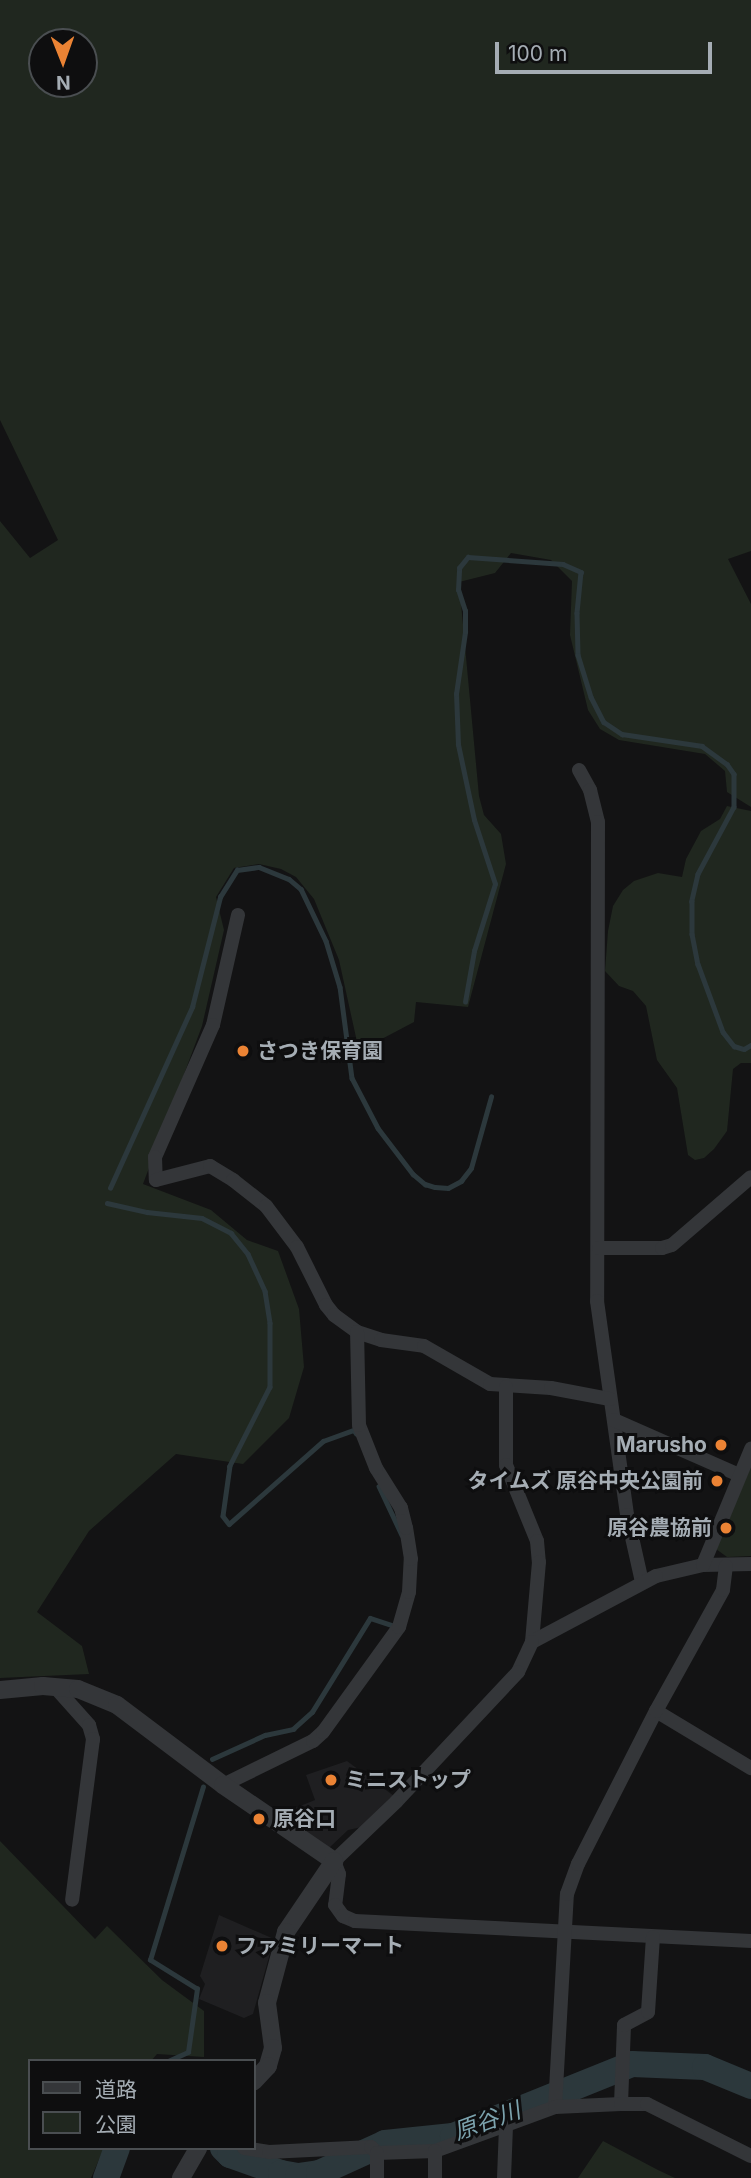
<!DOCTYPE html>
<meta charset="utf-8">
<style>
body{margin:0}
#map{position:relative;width:751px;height:2178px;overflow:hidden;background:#131314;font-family:Inter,"Noto Sans JP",sans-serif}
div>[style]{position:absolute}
.built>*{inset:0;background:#1f1f21}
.green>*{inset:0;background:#20271f}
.stream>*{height:4.5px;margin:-2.25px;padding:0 2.25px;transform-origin:2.25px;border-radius:2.25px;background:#2c383c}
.river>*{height:26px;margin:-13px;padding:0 13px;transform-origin:13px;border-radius:13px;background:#2c383c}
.minor>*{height:14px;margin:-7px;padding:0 7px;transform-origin:7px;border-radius:7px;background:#343639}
.tertiary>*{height:18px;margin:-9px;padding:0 9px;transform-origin:9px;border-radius:9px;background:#343639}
.dots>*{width:19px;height:19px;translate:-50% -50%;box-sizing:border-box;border:4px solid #0e0e0f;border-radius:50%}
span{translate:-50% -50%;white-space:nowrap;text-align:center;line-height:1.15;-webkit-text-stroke:6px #0e0e0f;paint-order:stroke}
.poi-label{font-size:21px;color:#a5adb4;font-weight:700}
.left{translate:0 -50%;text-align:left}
.right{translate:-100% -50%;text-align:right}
.water-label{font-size:23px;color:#7ca3ae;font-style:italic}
.legend{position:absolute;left:28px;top:2059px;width:228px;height:91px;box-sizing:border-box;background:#0e0e0f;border:2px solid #4a4e51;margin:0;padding:9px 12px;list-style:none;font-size:21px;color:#a5adb4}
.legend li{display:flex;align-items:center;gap:14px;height:35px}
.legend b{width:35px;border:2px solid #4a4e51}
.north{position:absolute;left:28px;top:28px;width:70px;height:70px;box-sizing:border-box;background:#0e0e0f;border:2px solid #4a4e51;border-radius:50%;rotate:179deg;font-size:19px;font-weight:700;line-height:28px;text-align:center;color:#a5adb4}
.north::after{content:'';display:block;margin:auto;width:24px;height:32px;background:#eb8334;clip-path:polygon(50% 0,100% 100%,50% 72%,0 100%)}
.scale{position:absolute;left:495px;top:42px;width:217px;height:32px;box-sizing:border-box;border:4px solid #a5adb4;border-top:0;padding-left:9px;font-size:21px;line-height:24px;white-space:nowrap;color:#a5adb4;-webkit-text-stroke:5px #0e0e0f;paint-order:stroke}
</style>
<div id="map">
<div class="built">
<div style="clip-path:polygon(347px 1761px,394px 1796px,362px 1827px,348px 1830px,329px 1848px,280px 1814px,315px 1800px,306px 1775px)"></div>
<div style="clip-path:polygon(219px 1915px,274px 1939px,253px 2014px,244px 2018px,199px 1999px,205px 1984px,200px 1976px)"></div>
</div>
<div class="green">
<div style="clip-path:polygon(evenodd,0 0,751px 0,751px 551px,728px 559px,751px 604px,751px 807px,727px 792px,725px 771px,705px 754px,619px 740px,600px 729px,588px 710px,570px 635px,572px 581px,551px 560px,511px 553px,495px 573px,459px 582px,479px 796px,484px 815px,501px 834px,506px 864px,468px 1007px,416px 1002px,414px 1022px,359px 1051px,339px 960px,314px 899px,296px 877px,281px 869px,259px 864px,234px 868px,216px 897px,224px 930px,202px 1026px,143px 1184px,211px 1210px,247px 1240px,278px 1251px,299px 1309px,304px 1367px,289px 1418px,243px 1464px,176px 1454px,89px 1531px,37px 1612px,82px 1646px,89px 1674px,0 1678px,0 521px,30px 558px,58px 540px,0 420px,0 0,42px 42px,84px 42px,84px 84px,42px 84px,42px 42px)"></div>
<div style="clip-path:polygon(727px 806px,751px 811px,751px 1063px,741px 1063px,733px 1069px,727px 1131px,714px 1149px,704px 1158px,695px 1160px,688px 1155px,677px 1088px,657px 1060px,646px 1006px,633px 991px,619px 986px,605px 971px,608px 931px,613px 906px,623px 890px,634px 881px,658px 873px,682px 877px,686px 859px,701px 831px,720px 819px)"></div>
<div style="clip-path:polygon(751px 1466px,751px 1556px,727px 1557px,716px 1549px)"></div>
<div style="clip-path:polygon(0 1841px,95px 1939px,107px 1926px,162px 1980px,204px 2011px,204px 2057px,157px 2054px,151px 2061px,30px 2061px,30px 2148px,104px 2148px,91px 2178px,0 2178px)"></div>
<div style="clip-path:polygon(603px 2141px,658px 2170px,675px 2178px,578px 2178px)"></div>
</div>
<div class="stream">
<div style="left:465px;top:1002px;width:52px;rotate:-80deg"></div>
<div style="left:474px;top:951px;width:70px;rotate:-72.6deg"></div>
<div style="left:495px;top:884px;width:67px;rotate:-108.2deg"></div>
<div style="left:474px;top:820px;width:77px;rotate:-102deg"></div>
<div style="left:458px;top:745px;width:51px;rotate:-92.2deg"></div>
<div style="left:456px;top:694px;width:63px;rotate:-81.7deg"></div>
<div style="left:465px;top:632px;width:21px;rotate:-90deg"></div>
<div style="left:465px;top:611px;width:22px;rotate:-108deg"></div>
<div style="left:458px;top:590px;width:22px;rotate:-87deg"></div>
<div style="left:459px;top:568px;width:14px;rotate:-51deg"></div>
<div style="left:468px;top:557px;width:95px;rotate:4.2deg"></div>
<div style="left:563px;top:564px;width:20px;rotate:24deg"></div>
<div style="left:581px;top:572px;width:41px;rotate:95.6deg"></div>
<div style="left:577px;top:613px;width:42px;rotate:88.6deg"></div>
<div style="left:578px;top:655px;width:44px;rotate:72.8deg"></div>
<div style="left:591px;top:697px;width:28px;rotate:63deg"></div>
<div style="left:604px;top:722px;width:22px;rotate:34deg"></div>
<div style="left:622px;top:734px;width:81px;rotate:8.5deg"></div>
<div style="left:702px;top:746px;width:31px;rotate:36deg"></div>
<div style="left:727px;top:764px;width:12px;rotate:55deg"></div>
<div style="left:734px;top:774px;width:33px;rotate:90deg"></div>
<div style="left:734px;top:807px;width:76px;rotate:118.2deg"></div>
<div style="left:698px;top:874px;width:28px;rotate:103deg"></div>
<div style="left:692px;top:901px;width:33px;rotate:90deg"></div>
<div style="left:692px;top:934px;width:31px;rotate:79deg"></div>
<div style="left:698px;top:964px;width:72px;rotate:69.8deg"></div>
<div style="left:723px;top:1032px;width:18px;rotate:52deg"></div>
<div style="left:734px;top:1046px;width:10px;rotate:17deg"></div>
<div style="left:744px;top:1049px;width:8px;rotate:-30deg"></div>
<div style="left:110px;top:1188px;width:199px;rotate:-65.6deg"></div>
<div style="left:192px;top:1007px;width:114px;rotate:-75.7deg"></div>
<div style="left:220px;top:897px;width:32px;rotate:-58deg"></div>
<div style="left:237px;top:870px;width:22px;rotate:-8deg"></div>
<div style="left:259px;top:867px;width:32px;rotate:22deg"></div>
<div style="left:289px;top:879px;width:16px;rotate:40deg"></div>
<div style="left:301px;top:889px;width:58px;rotate:64.3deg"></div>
<div style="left:326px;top:941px;width:48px;rotate:73.1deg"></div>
<div style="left:340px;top:987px;width:92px;rotate:82.5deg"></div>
<div style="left:352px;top:1078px;width:56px;rotate:62.5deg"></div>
<div style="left:378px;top:1128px;width:58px;rotate:52.7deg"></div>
<div style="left:413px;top:1174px;width:16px;rotate:40deg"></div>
<div style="left:425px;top:1184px;width:10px;rotate:17deg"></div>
<div style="left:435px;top:1187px;width:13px;rotate:4deg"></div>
<div style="left:448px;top:1188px;width:15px;rotate:-28deg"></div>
<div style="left:461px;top:1181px;width:16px;rotate:-52deg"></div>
<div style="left:471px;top:1168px;width:74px;rotate:-74.3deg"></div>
<div style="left:107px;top:1203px;width:41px;rotate:12.7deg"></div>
<div style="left:147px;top:1212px;width:55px;rotate:6.2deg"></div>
<div style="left:202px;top:1218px;width:33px;rotate:27deg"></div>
<div style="left:231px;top:1233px;width:27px;rotate:51deg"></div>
<div style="left:248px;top:1254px;width:41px;rotate:65.3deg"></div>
<div style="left:265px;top:1291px;width:32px;rotate:81deg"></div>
<div style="left:270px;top:1323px;width:64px;rotate:90deg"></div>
<div style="left:270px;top:1387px;width:89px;rotate:116.9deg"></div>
<div style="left:230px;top:1466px;width:50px;rotate:98deg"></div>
<div style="left:223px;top:1516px;width:10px;rotate:53deg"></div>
<div style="left:229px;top:1524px;width:125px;rotate:-41.4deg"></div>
<div style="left:323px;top:1441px;width:33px;rotate:-20deg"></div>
<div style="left:354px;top:1430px;width:4px;rotate:56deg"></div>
<div style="left:379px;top:1486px;width:54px;rotate:64.9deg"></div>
<div style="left:212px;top:1759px;width:58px;rotate:-24.4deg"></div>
<div style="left:265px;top:1735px;width:29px;rotate:-12deg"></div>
<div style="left:293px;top:1729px;width:25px;rotate:-42deg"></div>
<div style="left:312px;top:1712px;width:110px;rotate:-58.3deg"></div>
<div style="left:370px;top:1618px;width:25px;rotate:18deg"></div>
<div style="left:168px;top:2061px;width:22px;rotate:-24deg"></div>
<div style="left:188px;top:2052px;width:64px;rotate:-81.9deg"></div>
<div style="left:197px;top:1989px;width:55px;rotate:-148.3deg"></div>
<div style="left:150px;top:1960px;width:181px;rotate:-73deg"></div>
</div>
<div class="river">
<div style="left:223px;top:2148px;width:10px;rotate:45deg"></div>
<div style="left:230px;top:2155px;width:54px;rotate:19.4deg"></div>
<div style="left:281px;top:2173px;width:17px;rotate:10deg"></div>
<div style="left:298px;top:2176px;width:21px;rotate:-8deg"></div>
<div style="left:319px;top:2173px;width:72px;rotate:-24.4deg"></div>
<div style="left:385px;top:2143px;width:68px;rotate:-5.9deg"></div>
<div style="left:453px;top:2136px;width:193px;rotate:-21.9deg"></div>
<div style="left:632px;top:2064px;width:73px;rotate:2.4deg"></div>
<div style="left:705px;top:2067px;width:50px;rotate:22.4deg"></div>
<div style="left:106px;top:2178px;width:32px;rotate:-70deg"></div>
</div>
<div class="minor">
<div style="left:579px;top:770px;width:23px;rotate:61deg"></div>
<div style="left:590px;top:790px;width:33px;rotate:76deg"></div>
<div style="left:598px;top:822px;width:479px;rotate:90.1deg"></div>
<div style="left:597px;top:1301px;width:216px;rotate:82deg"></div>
<div style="left:627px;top:1515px;width:69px;rotate:77.4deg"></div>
<div style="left:238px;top:915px;width:113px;rotate:102.8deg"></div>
<div style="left:213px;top:1025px;width:144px;rotate:113.7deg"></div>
<div style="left:155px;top:1157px;width:23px;rotate:88deg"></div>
<div style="left:156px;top:1180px;width:56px;rotate:-14.5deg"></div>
<div style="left:210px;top:1166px;width:27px;rotate:31deg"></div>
<div style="left:233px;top:1180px;width:42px;rotate:38.2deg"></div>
<div style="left:266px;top:1206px;width:51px;rotate:52.9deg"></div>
<div style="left:297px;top:1247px;width:65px;rotate:63.4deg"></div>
<div style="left:326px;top:1305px;width:13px;rotate:51deg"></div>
<div style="left:334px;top:1315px;width:29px;rotate:36deg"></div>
<div style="left:357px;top:1332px;width:25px;rotate:18deg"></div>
<div style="left:381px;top:1340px;width:43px;rotate:7.9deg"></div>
<div style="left:424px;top:1346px;width:76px;rotate:29.9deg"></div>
<div style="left:490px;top:1384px;width:61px;rotate:3.8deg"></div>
<div style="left:551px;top:1388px;width:60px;rotate:10.6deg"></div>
<div style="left:599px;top:1248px;width:63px"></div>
<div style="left:662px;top:1248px;width:10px;rotate:-17deg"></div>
<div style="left:672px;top:1245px;width:104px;rotate:-40.7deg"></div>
<div style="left:506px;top:1387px;width:78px;rotate:90deg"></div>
<div style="left:506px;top:1465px;width:82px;rotate:67.8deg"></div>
<div style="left:537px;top:1541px;width:21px;rotate:85deg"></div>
<div style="left:539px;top:1562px;width:80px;rotate:95deg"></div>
<div style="left:614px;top:1420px;width:137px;rotate:23.7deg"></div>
<div style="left:751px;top:1564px;width:48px;rotate:178.8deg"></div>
<div style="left:703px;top:1565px;width:48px;rotate:166.8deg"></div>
<div style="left:656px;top:1576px;width:140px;rotate:152deg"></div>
<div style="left:532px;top:1642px;width:33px;rotate:115deg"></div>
<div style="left:518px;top:1672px;width:178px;rotate:133.2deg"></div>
<div style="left:396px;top:1802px;width:86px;rotate:136.4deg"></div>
<div style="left:334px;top:1861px;width:14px;rotate:69deg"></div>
<div style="left:339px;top:1874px;width:31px;rotate:97deg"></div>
<div style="left:335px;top:1905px;width:14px;rotate:54deg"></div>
<div style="left:343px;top:1916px;width:13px;rotate:23deg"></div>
<div style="left:355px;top:1921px;width:397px;rotate:2.9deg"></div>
<div style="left:703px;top:1565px;width:126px;rotate:-67.5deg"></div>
<div style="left:55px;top:1687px;width:51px;rotate:48.2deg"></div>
<div style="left:89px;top:1725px;width:15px;rotate:74deg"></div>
<div style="left:93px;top:1739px;width:162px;rotate:97.4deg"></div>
<div style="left:656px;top:1711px;width:111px;rotate:31deg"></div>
<div style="left:223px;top:1785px;width:100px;rotate:-26.1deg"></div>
<div style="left:313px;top:1741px;width:13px;rotate:-42deg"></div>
<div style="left:323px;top:1732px;width:130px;rotate:-54.1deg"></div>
<div style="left:399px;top:1627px;width:36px;rotate:-74deg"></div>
<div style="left:409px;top:1592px;width:33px;rotate:-87deg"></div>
<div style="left:411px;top:1559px;width:31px;rotate:-99deg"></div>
<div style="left:406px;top:1528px;width:21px;rotate:-104deg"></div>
<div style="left:401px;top:1508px;width:47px;rotate:-122deg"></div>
<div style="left:376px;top:1468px;width:46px;rotate:-111.6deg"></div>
<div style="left:359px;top:1425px;width:93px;rotate:-91.2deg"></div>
<div style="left:621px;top:2104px;width:79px;rotate:-87.8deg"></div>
<div style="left:624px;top:2025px;width:27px;rotate:-28deg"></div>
<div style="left:648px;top:2012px;width:75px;rotate:-86.2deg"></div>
<div style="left:555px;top:2107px;width:213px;rotate:-86.8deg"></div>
<div style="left:567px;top:1894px;width:32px;rotate:-70deg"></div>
<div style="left:578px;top:1864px;width:172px;rotate:-63deg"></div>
<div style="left:656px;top:1711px;width:138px;rotate:-61deg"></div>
<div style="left:723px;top:1590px;width:24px;rotate:-83deg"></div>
<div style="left:244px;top:2148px;width:25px;rotate:9deg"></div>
<div style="left:269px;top:2152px;width:102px;rotate:-2.8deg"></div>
<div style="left:371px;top:2147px;width:8px;rotate:45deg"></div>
<div style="left:377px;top:2153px;width:58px;rotate:-2deg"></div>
<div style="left:435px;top:2151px;width:128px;rotate:-20.1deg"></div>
<div style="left:555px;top:2107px;width:66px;rotate:-2.6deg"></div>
<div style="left:621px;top:2104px;width:26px"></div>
<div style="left:647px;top:2104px;width:116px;rotate:26.6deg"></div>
<div style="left:377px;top:2178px;width:25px;rotate:-90deg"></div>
<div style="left:435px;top:2178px;width:27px;rotate:-90deg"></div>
<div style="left:504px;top:2178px;width:53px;rotate:-87.8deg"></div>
</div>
<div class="tertiary">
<div style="left:0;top:1690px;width:43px;rotate:-5.3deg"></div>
<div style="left:43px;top:1686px;width:35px;rotate:5deg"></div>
<div style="left:78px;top:1689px;width:42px;rotate:22.3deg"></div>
<div style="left:117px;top:1705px;width:133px;rotate:37deg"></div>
<div style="left:223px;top:1785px;width:135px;rotate:34.4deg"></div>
<div style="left:334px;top:1861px;width:86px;rotate:124.1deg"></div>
<div style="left:286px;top:1932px;width:73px;rotate:105deg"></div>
<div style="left:267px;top:2003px;width:45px;rotate:82.4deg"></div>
<div style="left:273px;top:2048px;width:19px;rotate:106deg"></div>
<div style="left:268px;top:2066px;width:21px;rotate:133deg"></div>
<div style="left:181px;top:2178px;width:34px;rotate:-60deg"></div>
</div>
<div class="dots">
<div style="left:243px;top:1051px;background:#eb8334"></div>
<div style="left:721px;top:1445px;background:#eb8334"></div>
<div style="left:717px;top:1481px;background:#eb8334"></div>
<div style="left:726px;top:1528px;background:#eb8334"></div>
<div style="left:331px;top:1780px;background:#eb8334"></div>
<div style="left:259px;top:1819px;background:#eb8334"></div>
<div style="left:222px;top:1946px;background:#eb8334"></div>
</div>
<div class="poi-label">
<span class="left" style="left:257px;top:1051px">さつき保育園</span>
<span class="right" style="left:707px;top:1445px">Marusho</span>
<span class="right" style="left:703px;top:1481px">タイムズ 原谷中央公園前</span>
<span class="right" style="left:712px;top:1528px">原谷農協前</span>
<span class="left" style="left:345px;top:1780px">ミニストップ</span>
<span class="left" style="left:273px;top:1819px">原谷口</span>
<span class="left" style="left:236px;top:1946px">ファミリーマート</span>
</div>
<div class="water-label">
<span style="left:487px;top:2121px;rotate:-20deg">原谷川</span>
</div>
<ul class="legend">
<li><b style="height:9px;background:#343639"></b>道路</li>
<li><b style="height:19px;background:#20271f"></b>公園</li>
</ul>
<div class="north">N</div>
<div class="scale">100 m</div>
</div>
